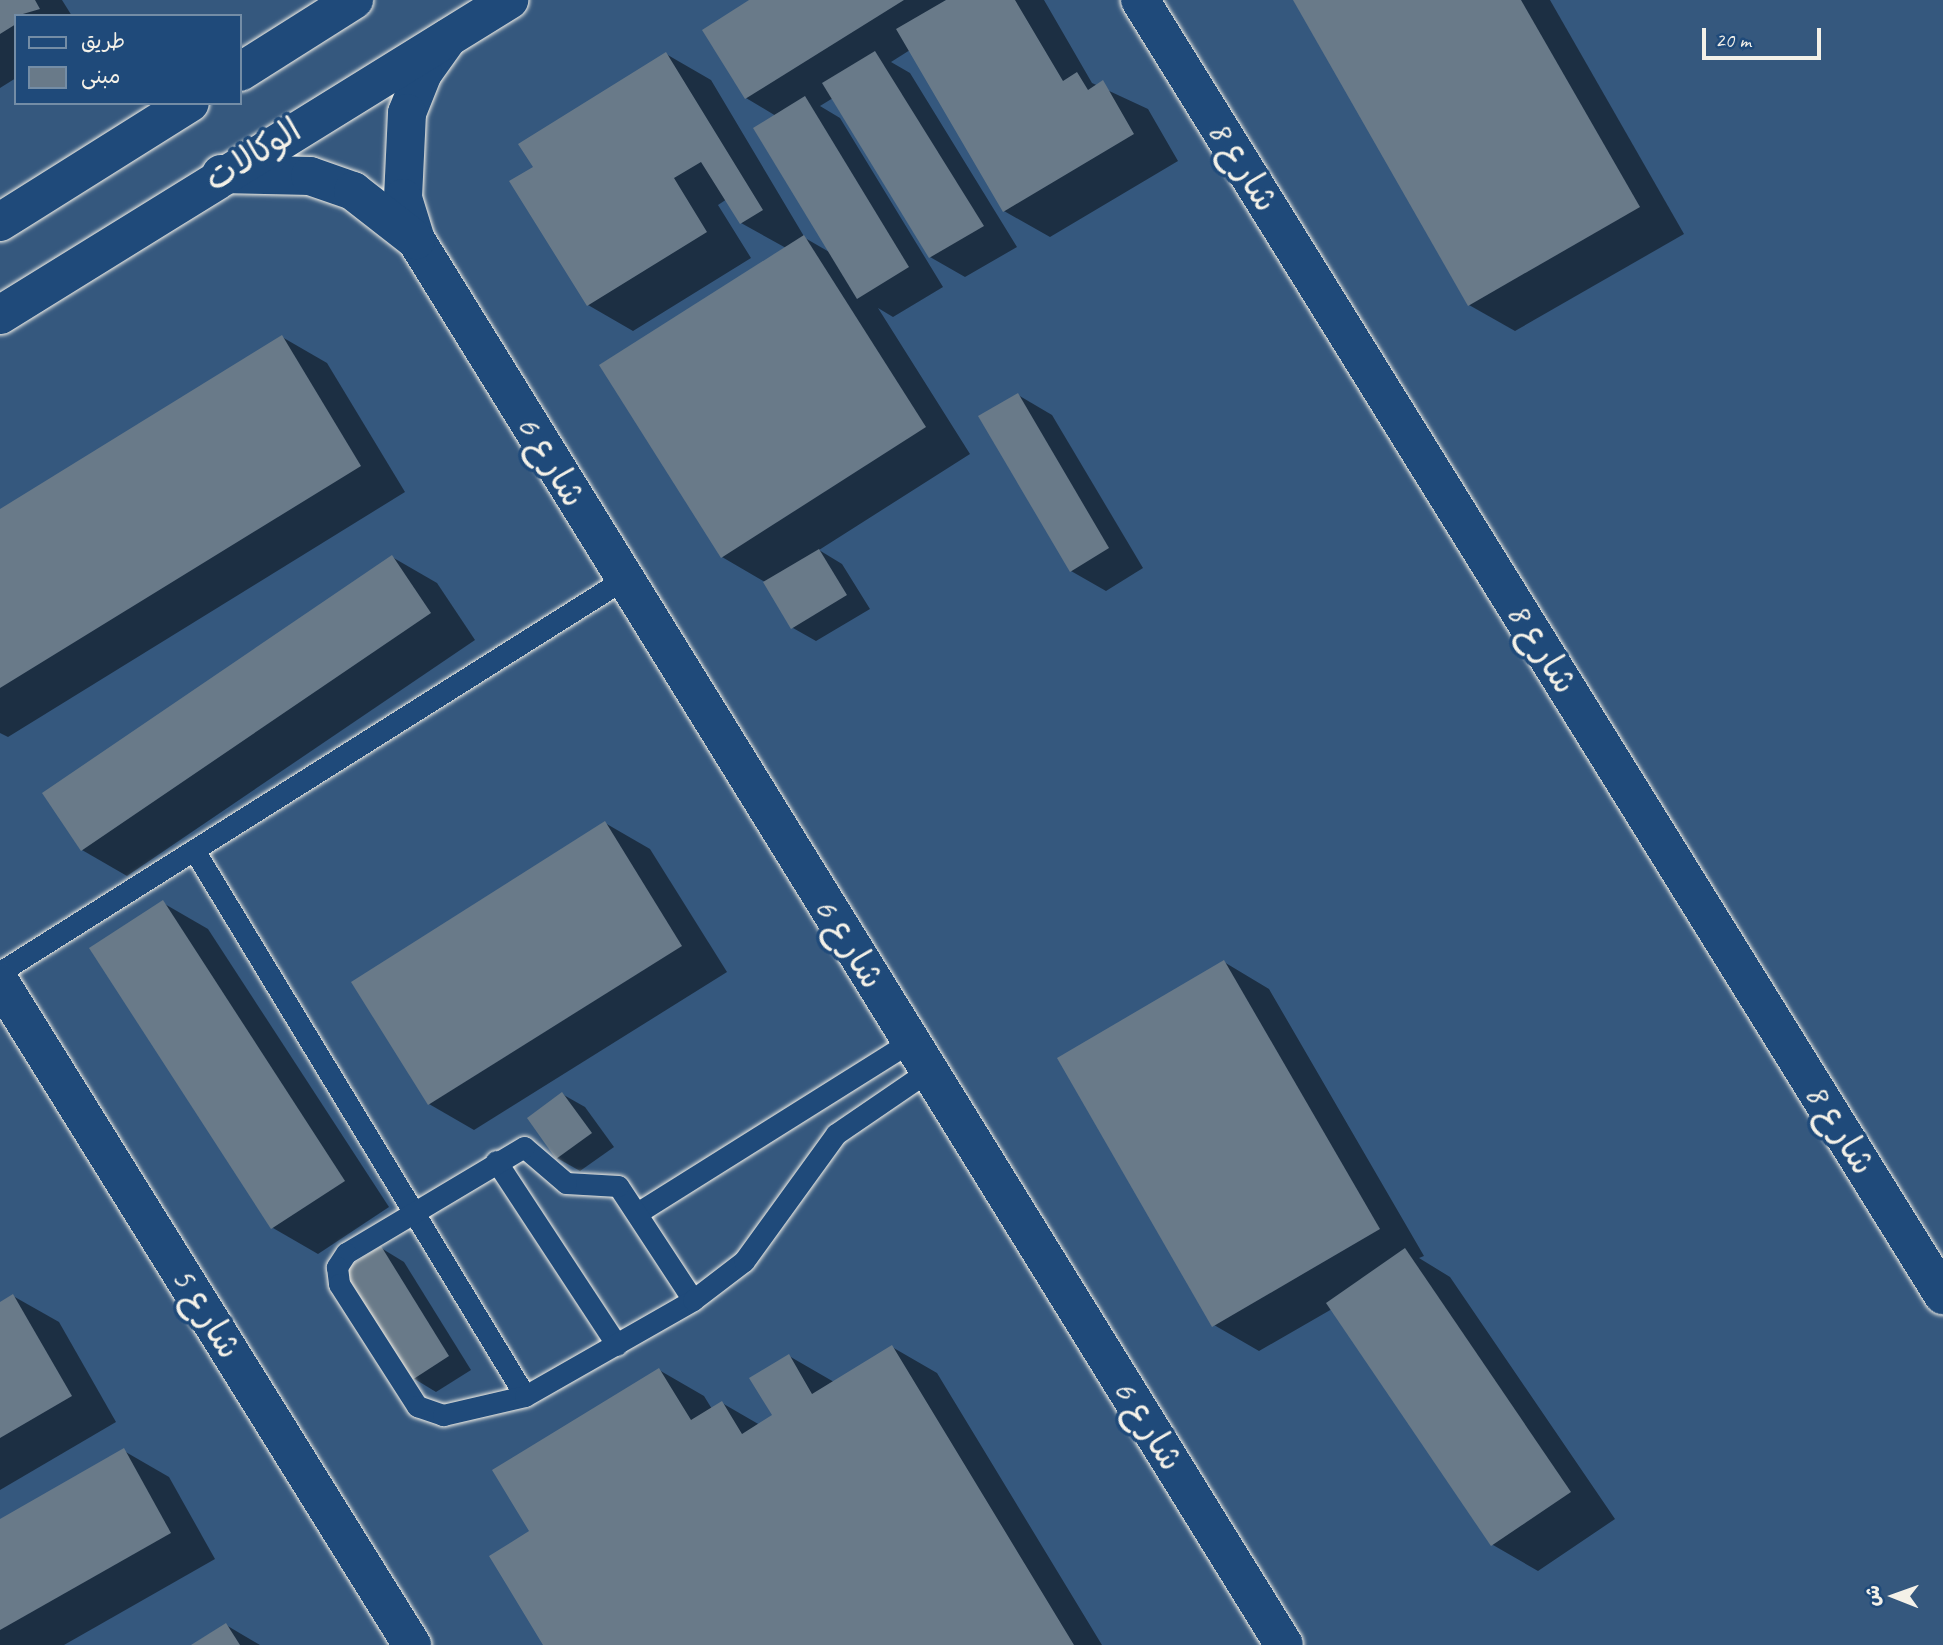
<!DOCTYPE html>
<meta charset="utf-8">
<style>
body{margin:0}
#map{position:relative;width:1943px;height:1645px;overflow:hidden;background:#1f4a7a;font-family:Caveat,"Playpen Sans Arabic",sans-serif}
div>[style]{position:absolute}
.built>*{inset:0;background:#35587e}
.shadow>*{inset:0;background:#0007}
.building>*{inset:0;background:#697a89}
.roads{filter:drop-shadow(0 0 2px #f4f1e8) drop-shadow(0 0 2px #f4f1e8)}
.lane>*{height:21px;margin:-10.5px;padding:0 10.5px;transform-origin:10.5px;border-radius:10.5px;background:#1f4a7a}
.street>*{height:38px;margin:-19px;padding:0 19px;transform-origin:19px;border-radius:19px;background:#1f4a7a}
span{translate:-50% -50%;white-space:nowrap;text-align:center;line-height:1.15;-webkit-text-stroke:7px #1f4a7a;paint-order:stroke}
.street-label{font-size:35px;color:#f4f1e8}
.legend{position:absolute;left:14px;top:14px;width:228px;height:91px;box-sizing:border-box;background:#1f4a7a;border:2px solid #748da6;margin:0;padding:9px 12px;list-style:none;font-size:21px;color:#f4f1e8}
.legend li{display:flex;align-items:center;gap:14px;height:35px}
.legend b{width:35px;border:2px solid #748da6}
.north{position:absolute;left:1859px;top:1561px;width:70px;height:70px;-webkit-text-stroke:5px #1f4a7a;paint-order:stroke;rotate:271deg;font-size:19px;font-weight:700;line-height:28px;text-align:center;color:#f4f1e8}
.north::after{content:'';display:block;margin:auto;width:24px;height:32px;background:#f4f1e8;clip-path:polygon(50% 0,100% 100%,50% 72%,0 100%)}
.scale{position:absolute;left:1702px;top:28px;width:119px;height:32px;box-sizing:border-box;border:4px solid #f4f1e8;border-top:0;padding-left:9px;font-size:21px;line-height:24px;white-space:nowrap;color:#f4f1e8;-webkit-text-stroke:5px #1f4a7a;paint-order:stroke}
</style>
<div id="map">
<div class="built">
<div style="clip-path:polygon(evenodd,0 0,1943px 0,1943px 1645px,0 1645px,0 0,16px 16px,240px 16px,240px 103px,16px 103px,16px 16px)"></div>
</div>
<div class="shadow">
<div style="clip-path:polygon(0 0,62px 0,72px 16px,16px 16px,16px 78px,0 88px)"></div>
<div style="clip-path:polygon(753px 0,1044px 0,1092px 83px,1148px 109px,1178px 161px,1050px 237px,1004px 211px,910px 50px,891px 62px,910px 73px,1017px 247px,965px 277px,930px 257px,833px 98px,820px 106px,840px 118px,943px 287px,893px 317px,878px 308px,970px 454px,819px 550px,842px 564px,870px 609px,816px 641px,793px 628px,765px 582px,722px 557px,786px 248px,741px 223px,727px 199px,718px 205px,751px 258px,633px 331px,588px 305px,536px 168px,666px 54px,711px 80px,805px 238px,831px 253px,776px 116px,746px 98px)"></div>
<div style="clip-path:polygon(1295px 0,1550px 0,1684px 234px,1515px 331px,1469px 305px)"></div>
<div style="clip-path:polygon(282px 337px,327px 363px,405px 492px,8px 737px,0 733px,0 511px)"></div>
<div style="clip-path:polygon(1018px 395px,1052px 415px,1143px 568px,1106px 591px,1071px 571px)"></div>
<div style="clip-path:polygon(392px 557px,437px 583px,475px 640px,127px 876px,82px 850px)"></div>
<div style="clip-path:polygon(605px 823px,650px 849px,727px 972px,474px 1130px,429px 1104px)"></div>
<div style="clip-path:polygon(163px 903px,208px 929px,389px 1207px,318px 1254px,273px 1228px)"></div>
<div style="clip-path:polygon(1224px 962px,1269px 989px,1424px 1256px,1419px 1258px,1450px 1277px,1615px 1519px,1538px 1571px,1493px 1545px,1332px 1309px,1259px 1351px,1214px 1325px)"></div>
<div style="clip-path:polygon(562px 1094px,585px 1107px,614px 1147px,580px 1171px,557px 1158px)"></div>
<div style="clip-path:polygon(381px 1248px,404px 1262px,471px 1370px,436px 1392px,413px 1378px)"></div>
<div style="clip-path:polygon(13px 1296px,59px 1322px,116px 1422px,0 1490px,0 1304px)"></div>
<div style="clip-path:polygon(892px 1347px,937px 1373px,1102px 1645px,545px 1645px,532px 1531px,659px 1370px,704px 1396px,712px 1409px,722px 1403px,760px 1425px,775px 1416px,789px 1356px,834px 1382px)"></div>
<div style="clip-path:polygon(124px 1451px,169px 1477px,215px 1559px,64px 1645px,0 1645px,0 1521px)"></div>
<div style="clip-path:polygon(226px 1625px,260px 1645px,195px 1645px)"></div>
</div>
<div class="building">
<div style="clip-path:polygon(0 0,35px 0,40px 9px,16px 16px,16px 24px,0 34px)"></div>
<div style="clip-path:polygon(749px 0,904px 0,745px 99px,702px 30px)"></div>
<div style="clip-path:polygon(946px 0,1015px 0,1063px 81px,1077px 72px,1088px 90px,1103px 80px,1134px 134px,1003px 212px,896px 29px)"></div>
<div style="clip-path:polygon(1293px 0,1521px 0,1640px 207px,1468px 306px)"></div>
<div style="clip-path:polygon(875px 51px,984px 226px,929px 258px,822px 83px)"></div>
<div style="clip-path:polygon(666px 52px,763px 210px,740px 224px,701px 162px,674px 178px,707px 232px,587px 306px,509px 181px,533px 167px,518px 144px)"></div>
<div style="clip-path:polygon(805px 96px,909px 267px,857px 299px,753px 128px)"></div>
<div style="clip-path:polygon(804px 235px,926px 427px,721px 558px,599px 365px)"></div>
<div style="clip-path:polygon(282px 335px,361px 466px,0 688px,0 509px)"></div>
<div style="clip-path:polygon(1018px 393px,1109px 548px,1070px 572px,978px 416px)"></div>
<div style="clip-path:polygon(819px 549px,847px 595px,791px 629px,763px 582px)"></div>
<div style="clip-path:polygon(392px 555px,431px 613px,81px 851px,42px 793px)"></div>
<div style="clip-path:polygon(605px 821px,682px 946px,428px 1105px,351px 982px)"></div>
<div style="clip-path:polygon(163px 900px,345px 1181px,271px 1229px,89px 948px)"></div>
<div style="clip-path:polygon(1224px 960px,1380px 1229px,1212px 1327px,1057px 1058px)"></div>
<div style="clip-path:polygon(562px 1092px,592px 1133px,556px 1159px,527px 1118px)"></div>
<div style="clip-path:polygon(381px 1246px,449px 1356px,412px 1380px,343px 1270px)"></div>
<div style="clip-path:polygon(1405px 1248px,1571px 1492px,1491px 1546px,1326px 1303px)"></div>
<div style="clip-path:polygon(13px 1294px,72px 1396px,0 1438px,0 1302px)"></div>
<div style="clip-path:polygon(892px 1345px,1074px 1645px,543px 1645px,489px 1556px,529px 1531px,492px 1470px,659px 1368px,691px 1420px,722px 1401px,742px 1434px,772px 1415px,749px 1378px,789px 1354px,812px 1394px)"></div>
<div style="clip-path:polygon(124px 1448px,171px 1533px,0 1630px,0 1519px)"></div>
<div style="clip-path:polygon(226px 1623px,240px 1645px,191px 1645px)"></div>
</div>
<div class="roads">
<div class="lane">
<div style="left:194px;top:850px;width:638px;rotate:58.77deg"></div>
<div style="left:0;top:972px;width:737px;rotate:-32.2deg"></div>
<div style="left:496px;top:1161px;width:220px;rotate:56.7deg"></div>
<div style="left:637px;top:1213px;width:322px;rotate:-32.1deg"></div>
<div style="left:693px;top:1300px;width:136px;rotate:-123.3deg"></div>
<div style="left:618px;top:1186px;width:52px;rotate:-176.7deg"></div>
<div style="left:566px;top:1183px;width:55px;rotate:-139.4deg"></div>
<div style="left:524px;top:1147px;width:207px;rotate:149.2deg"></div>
<div style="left:346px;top:1253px;width:17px;rotate:123deg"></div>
<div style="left:337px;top:1267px;width:17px;rotate:83deg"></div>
<div style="left:339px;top:1284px;width:145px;rotate:57.4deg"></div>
<div style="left:417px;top:1406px;width:28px;rotate:19deg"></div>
<div style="left:443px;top:1415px;width:84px;rotate:-13deg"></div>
<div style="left:525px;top:1396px;width:193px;rotate:-29.7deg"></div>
<div style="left:693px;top:1300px;width:64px;rotate:-37.4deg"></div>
<div style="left:744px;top:1261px;width:157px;rotate:-54.1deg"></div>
<div style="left:836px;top:1134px;width:112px;rotate:-34.4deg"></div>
</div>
<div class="street">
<div style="left:1140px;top:0;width:1524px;rotate:58.2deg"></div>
<div style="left:448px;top:38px;width:43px;rotate:125.5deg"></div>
<div style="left:423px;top:73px;width:43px;rotate:111.8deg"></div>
<div style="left:407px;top:113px;width:85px;rotate:92.7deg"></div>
<div style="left:403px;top:198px;width:44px;rotate:72.8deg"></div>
<div style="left:416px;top:240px;width:1651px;rotate:58.29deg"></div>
<div style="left:240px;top:72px;width:135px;rotate:-32.3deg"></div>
<div style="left:221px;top:174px;width:89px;rotate:1.3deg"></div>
<div style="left:310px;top:176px;width:46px;rotate:19.2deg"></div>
<div style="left:353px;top:191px;width:80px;rotate:37.9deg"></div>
<div style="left:0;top:222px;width:224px;rotate:-32.1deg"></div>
<div style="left:0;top:315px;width:599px;rotate:-31.75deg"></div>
<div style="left:0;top:982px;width:781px;rotate:58.14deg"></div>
</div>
</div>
<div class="street-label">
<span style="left:253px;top:155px;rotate:-32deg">الوكالات</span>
<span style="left:1243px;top:166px;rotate:58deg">شارع 8</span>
<span style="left:551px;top:461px;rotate:59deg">شارع 6</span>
<span style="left:1542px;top:648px;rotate:58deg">شارع 8</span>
<span style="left:849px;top:943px;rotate:58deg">شارع 6</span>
<span style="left:1840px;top:1129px;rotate:58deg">شارع 8</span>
<span style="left:206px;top:1313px;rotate:58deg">شارع 5</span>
<span style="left:1148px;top:1425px;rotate:58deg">شارع 6</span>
</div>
<ul class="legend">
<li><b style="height:9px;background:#1f4a7a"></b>طريق</li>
<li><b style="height:19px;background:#697a89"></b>مبنى</li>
</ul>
<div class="north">ش</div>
<div class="scale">20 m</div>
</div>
